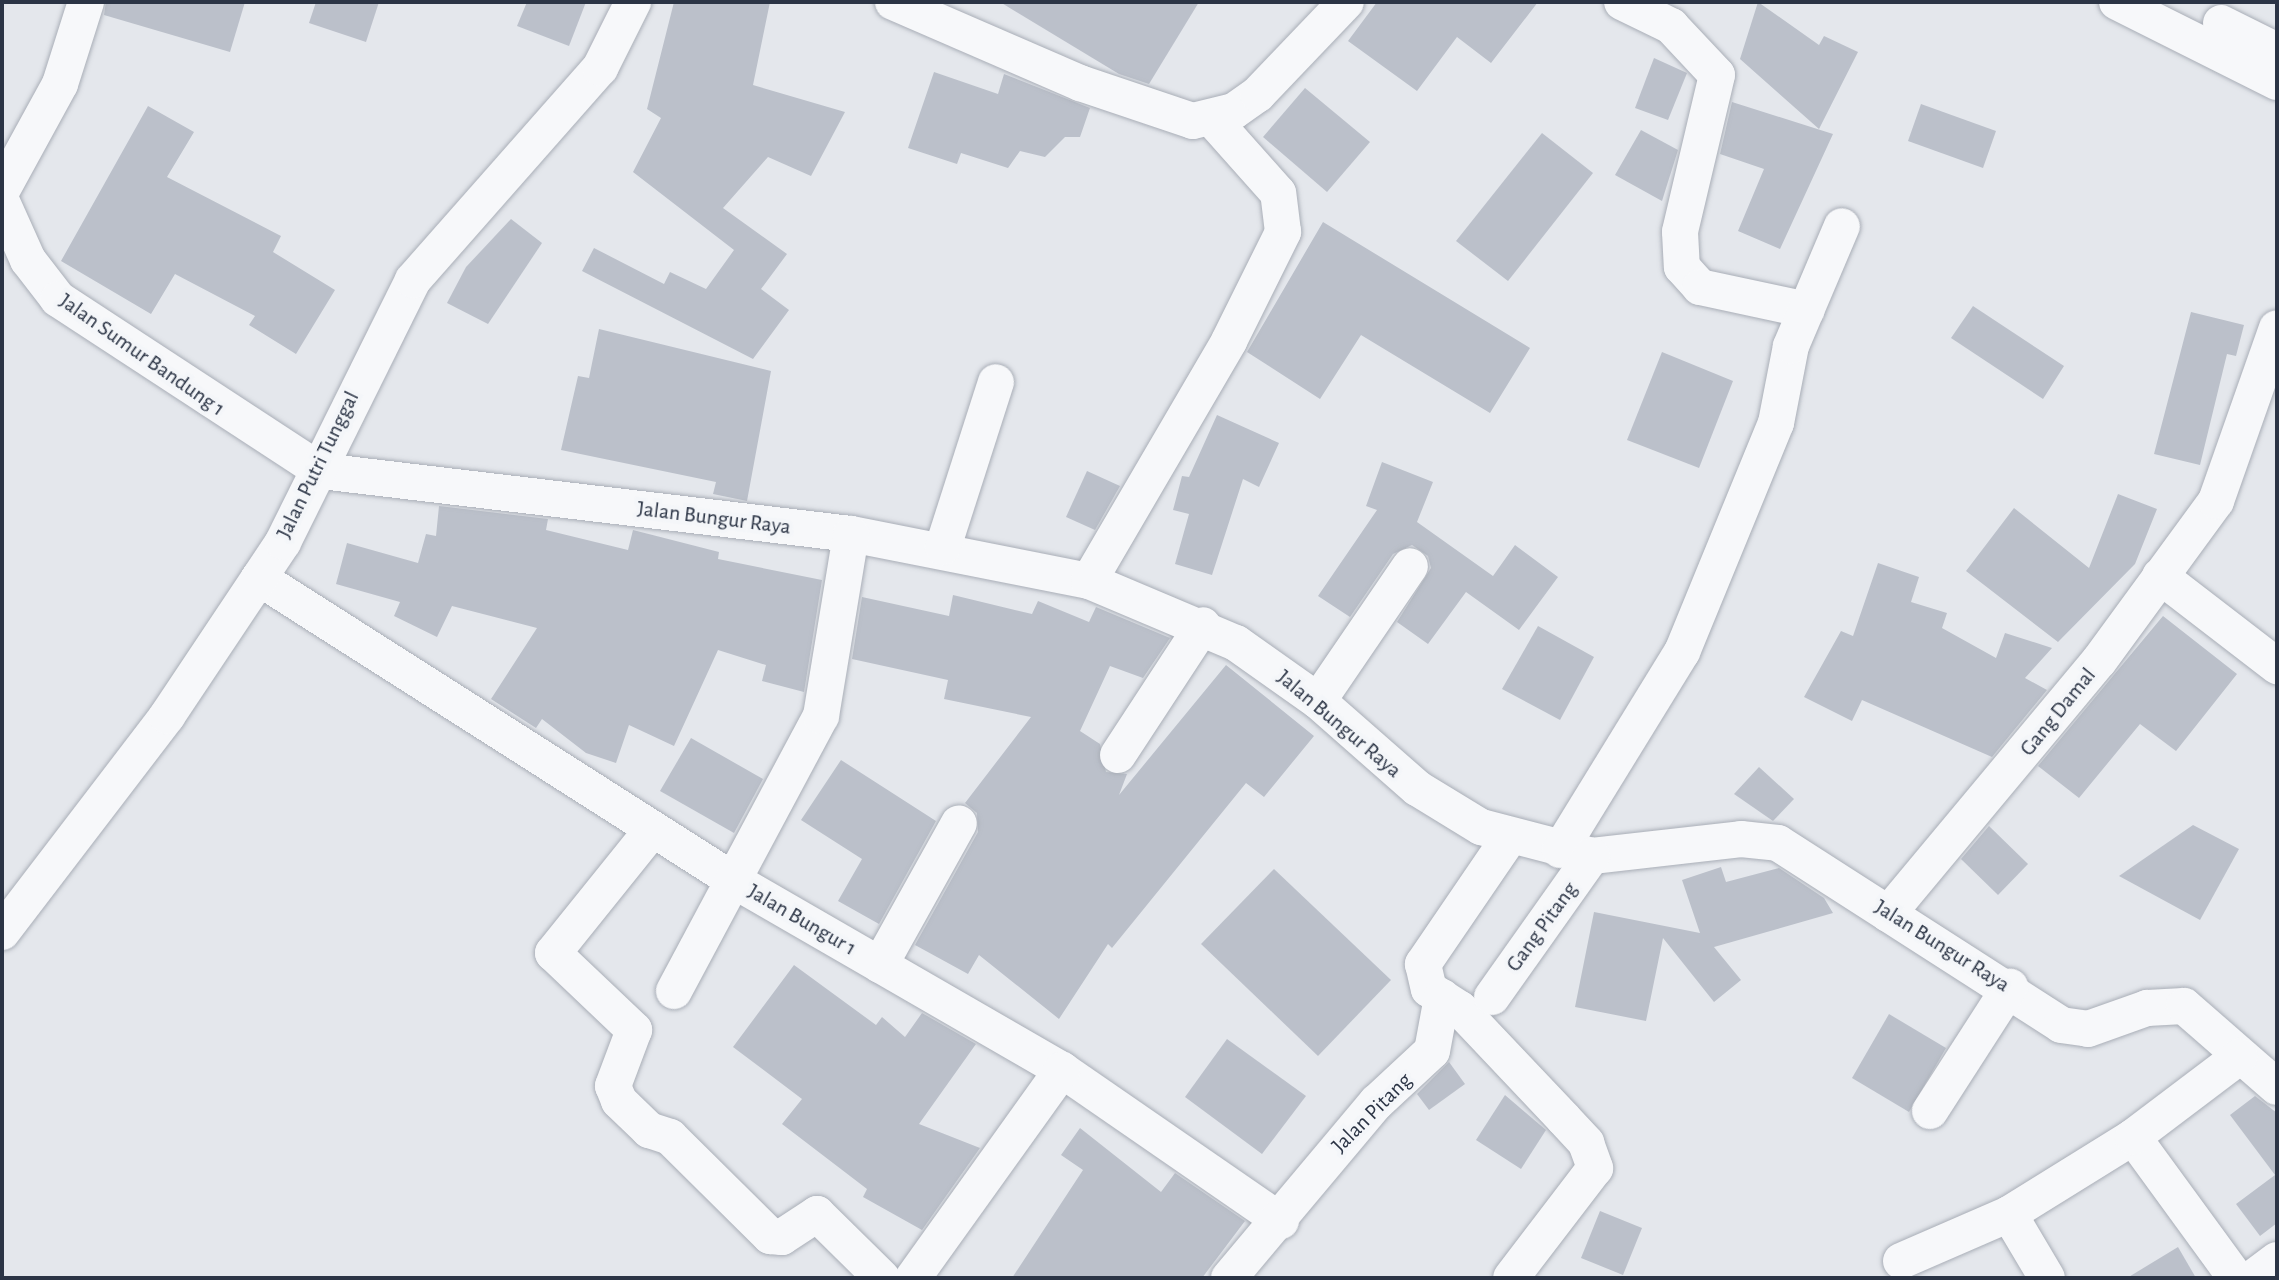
<!DOCTYPE html>
<style>
body{margin:0}
#map{position:relative;width:2279px;height:1280px;overflow:hidden;background:#e4e7ec;font-family:"Alegreya Sans",sans-serif}
div>[style]{position:absolute}
.building>*{inset:0;background:#bbc0ca}
.roads{filter:drop-shadow(0 0 2px #a9aeb7) drop-shadow(0 0 2px #a9aeb7)}
.minor>*{height:36px;margin:-18px;padding:0 18px;transform-origin:18px;border-radius:18px;background:#f7f8fa}
span{translate:-50% -50%;white-space:nowrap;text-align:center;line-height:1.15;-webkit-text-stroke:8px #f4f6f9;paint-order:stroke}
.street-label{font-size:22px;color:#2b3445}
.frame{position:absolute;inset:0;border:4px solid #2b3445;pointer-events:none}
</style>
<div id="map">
<div class="building">
<div style="clip-path:polygon(106px 2px,245px 2px,230px 52px,104px 15px)"></div>
<div style="clip-path:polygon(316px 2px,379px 2px,366px 42px,309px 23px)"></div>
<div style="clip-path:polygon(527px 2px,586px 2px,569px 46px,517px 26px)"></div>
<div style="clip-path:polygon(674px 2px,770px 2px,753px 85px,845px 112px,811px 176px,768px 157px,723px 208px,787px 254px,761px 289px,789px 310px,753px 359px,582px 271px,594px 248px,664px 284px,670px 272px,706px 289px,734px 250px,633px 172px,661px 118px,647px 109px)"></div>
<div style="clip-path:polygon(1000px 2px,1199px 2px,1149px 84px,1119px 74px)"></div>
<div style="clip-path:polygon(1377px 2px,1538px 2px,1491px 63px,1457px 37px,1417px 91px,1348px 41px)"></div>
<div style="clip-path:polygon(1758px 2px,1819px 45px,1824px 36px,1858px 52px,1819px 129px,1740px 59px)"></div>
<div style="clip-path:polygon(1654px 58px,1687px 73px,1668px 120px,1635px 108px)"></div>
<div style="clip-path:polygon(934px 72px,998px 94px,1004px 74px,1090px 108px,1080px 137px,1065px 137px,1045px 157px,1020px 151px,1008px 168px,961px 153px,957px 164px,908px 148px)"></div>
<div style="clip-path:polygon(1305px 88px,1370px 142px,1327px 192px,1263px 137px)"></div>
<div style="clip-path:polygon(1732px 102px,1833px 134px,1780px 249px,1738px 231px,1764px 169px,1720px 154px)"></div>
<div style="clip-path:polygon(1921px 104px,1996px 131px,1983px 168px,1908px 141px)"></div>
<div style="clip-path:polygon(148px 106px,194px 132px,167px 177px,281px 236px,273px 252px,335px 290px,296px 354px,249px 325px,255px 316px,175px 274px,151px 314px,61px 261px)"></div>
<div style="clip-path:polygon(1641px 130px,1678px 150px,1662px 201px,1615px 175px)"></div>
<div style="clip-path:polygon(1542px 133px,1593px 173px,1508px 281px,1456px 241px)"></div>
<div style="clip-path:polygon(511px 219px,542px 243px,488px 324px,447px 303px,466px 267px)"></div>
<div style="clip-path:polygon(1323px 222px,1530px 348px,1490px 413px,1361px 335px,1320px 399px,1247px 352px)"></div>
<div style="clip-path:polygon(1973px 306px,2064px 366px,2043px 399px,1951px 338px)"></div>
<div style="clip-path:polygon(2191px 312px,2244px 325px,2236px 356px,2227px 354px,2200px 465px,2154px 454px)"></div>
<div style="clip-path:polygon(599px 329px,771px 371px,747px 501px,713px 494px,716px 482px,561px 450px,578px 376px,589px 378px)"></div>
<div style="clip-path:polygon(1662px 352px,1733px 381px,1699px 468px,1627px 440px)"></div>
<div style="clip-path:polygon(1217px 415px,1279px 443px,1259px 487px,1243px 479px,1212px 575px,1175px 564px,1189px 514px,1173px 510px,1182px 476px,1189px 477px)"></div>
<div style="clip-path:polygon(1382px 462px,1433px 482px,1417px 522px,1493px 576px,1515px 545px,1558px 577px,1519px 630px,1466px 592px,1428px 644px,1397px 622px,1431px 568px,1428px 556px,1412px 545px,1393px 554px,1350px 617px,1318px 596px,1377px 510px,1366px 506px)"></div>
<div style="clip-path:polygon(1087px 471px,1120px 486px,1095px 530px,1066px 517px)"></div>
<div style="clip-path:polygon(2118px 494px,2157px 509px,2135px 564px,2058px 642px,1966px 571px,2014px 508px,2089px 568px)"></div>
<div style="clip-path:polygon(439px 506px,548px 519px,546px 530px,628px 550px,633px 530px,719px 552px,718px 559px,822px 580px,804px 692px,762px 681px,766px 665px,718px 650px,674px 746px,629px 725px,616px 763px,586px 753px,542px 719px,536px 728px,491px 699px,537px 628px,452px 606px,437px 637px,394px 616px,400px 602px,336px 584px,347px 543px,418px 563px,426px 534px,436px 536px)"></div>
<div style="clip-path:polygon(1878px 563px,1919px 577px,1911px 602px,1947px 613px,1942px 628px,1996px 658px,2005px 633px,2052px 648px,2025px 678px,2047px 690px,1992px 757px,1862px 700px,1852px 721px,1804px 697px,1841px 631px,1853px 636px)"></div>
<div style="clip-path:polygon(953px 595px,1032px 614px,1038px 601px,1089px 622px,1096px 607px,1170px 638px,1143px 678px,1110px 666px,1080px 731px,1100px 744px,1106px 772px,1127px 774px,1119px 795px,1226px 665px,1314px 736px,1264px 797px,1246px 783px,1112px 948px,1108px 944px,1059px 1019px,979px 955px,968px 974px,915px 945px,978px 832px,977px 813px,965px 803px,1031px 717px,944px 699px,948px 680px,852px 659px,862px 597px,949px 616px)"></div>
<div style="clip-path:polygon(2163px 616px,2237px 674px,2176px 751px,2140px 724px,2079px 798px,2038px 766px)"></div>
<div style="clip-path:polygon(1538px 626px,1594px 657px,1560px 720px,1502px 689px)"></div>
<div style="clip-path:polygon(691px 738px,763px 779px,734px 833px,660px 791px)"></div>
<div style="clip-path:polygon(841px 760px,936px 821px,879px 924px,838px 901px,862px 859px,801px 820px)"></div>
<div style="clip-path:polygon(1759px 767px,1794px 799px,1773px 821px,1734px 794px)"></div>
<div style="clip-path:polygon(2193px 825px,2239px 849px,2200px 920px,2119px 876px)"></div>
<div style="clip-path:polygon(1989px 826px,2028px 864px,1998px 895px,1961px 859px)"></div>
<div style="clip-path:polygon(1721px 867px,1726px 882px,1779px 868px,1824px 898px,1833px 913px,1714px 947px,1741px 980px,1714px 1002px,1663px 938px,1646px 1021px,1575px 1007px,1594px 912px,1700px 933px,1682px 880px)"></div>
<div style="clip-path:polygon(1274px 869px,1391px 980px,1318px 1056px,1201px 944px)"></div>
<div style="clip-path:polygon(794px 965px,876px 1025px,882px 1017px,905px 1037px,922px 1013px,976px 1044px,919px 1124px,980px 1148px,922px 1230px,863px 1197px,867px 1189px,782px 1124px,802px 1099px,733px 1047px)"></div>
<div style="clip-path:polygon(1889px 1014px,1946px 1048px,1909px 1112px,1852px 1078px)"></div>
<div style="clip-path:polygon(1227px 1039px,1306px 1096px,1262px 1154px,1185px 1097px)"></div>
<div style="clip-path:polygon(1449px 1062px,1465px 1084px,1429px 1110px,1417px 1094px)"></div>
<div style="clip-path:polygon(1505px 1095px,1546px 1130px,1521px 1169px,1476px 1140px)"></div>
<div style="clip-path:polygon(2255px 1096px,2277px 1113px,2277px 1223px,2260px 1236px,2236px 1204px,2275px 1175px,2230px 1115px)"></div>
<div style="clip-path:polygon(1080px 1128px,1161px 1192px,1175px 1173px,1245px 1221px,1202px 1278px,1012px 1278px,1083px 1170px,1061px 1155px)"></div>
<div style="clip-path:polygon(1600px 1211px,1642px 1228px,1623px 1275px,1581px 1258px)"></div>
<div style="clip-path:polygon(2178px 1247px,2196px 1278px,2127px 1278px)"></div>
</div>
<div class="roads">
<div class="minor">
<div style="left:893px;top:2px;width:204px;rotate:23.4deg"></div>
<div style="left:1080px;top:83px;width:119px;rotate:18.6deg"></div>
<div style="left:1193px;top:121px;width:42px;rotate:-13.7deg"></div>
<div style="left:1234px;top:111px;width:29px;rotate:-35deg"></div>
<div style="left:1258px;top:94px;width:127px;rotate:-46.3deg"></div>
<div style="left:1622px;top:2px;width:55px;rotate:26.1deg"></div>
<div style="left:1671px;top:26px;width:67px;rotate:46.8deg"></div>
<div style="left:1717px;top:75px;width:161px;rotate:103.3deg"></div>
<div style="left:1680px;top:232px;width:35px;rotate:87deg"></div>
<div style="left:1682px;top:267px;width:27px;rotate:48deg"></div>
<div style="left:1700px;top:287px;width:109px;rotate:12.1deg"></div>
<div style="left:2117px;top:2px;width:179px;rotate:26.6deg"></div>
<div style="left:2221px;top:23px;width:63px;rotate:26.6deg"></div>
<div style="left:2px;top:190px;width:121px;rotate:-61.3deg"></div>
<div style="left:60px;top:84px;width:86px;rotate:-72.4deg"></div>
<div style="left:2px;top:202px;width:64px;rotate:65.9deg"></div>
<div style="left:28px;top:260px;width:49px;rotate:52.4deg"></div>
<div style="left:58px;top:299px;width:314px;rotate:33.2deg"></div>
<div style="left:321px;top:471px;width:534px;rotate:6.78deg"></div>
<div style="left:851px;top:534px;width:243px;rotate:11.2deg"></div>
<div style="left:1089px;top:581px;width:160px;rotate:22.9deg"></div>
<div style="left:1236px;top:643px;width:100px;rotate:35.3deg"></div>
<div style="left:1318px;top:701px;width:132px;rotate:41.3deg"></div>
<div style="left:1417px;top:788px;width:75px;rotate:31.4deg"></div>
<div style="left:1481px;top:827px;width:115px;rotate:14.6deg"></div>
<div style="left:1592px;top:856px;width:150px;rotate:-6.5deg"></div>
<div style="left:1741px;top:839px;width:37px;rotate:6deg"></div>
<div style="left:1778px;top:843px;width:336px;rotate:32.7deg"></div>
<div style="left:2061px;top:1025px;width:27px;rotate:8deg"></div>
<div style="left:2088px;top:1029px;width:63px;rotate:-19.6deg"></div>
<div style="left:2147px;top:1008px;width:37px;rotate:-3deg"></div>
<div style="left:2184px;top:1006px;width:123px;rotate:41.1deg"></div>
<div style="left:943px;top:547px;width:173px;rotate:-72.2deg"></div>
<div style="left:2160px;top:576px;width:148px;rotate:37.6deg"></div>
<div style="left:259px;top:578px;width:562px;rotate:32.5deg"></div>
<div style="left:733px;top:880px;width:380px;rotate:30deg"></div>
<div style="left:1062px;top:1070px;width:266px;rotate:34.6deg"></div>
<div style="left:1089px;top:581px;width:278px;rotate:-59.7deg"></div>
<div style="left:1229px;top:341px;width:122px;rotate:-63.6deg"></div>
<div style="left:1283px;top:232px;width:39px;rotate:-97deg"></div>
<div style="left:1278px;top:193px;width:99px;rotate:-131.7deg"></div>
<div style="left:1318px;top:701px;width:163px;rotate:-55.7deg"></div>
<div style="left:1118px;top:755px;width:155px;rotate:-56.8deg"></div>
<div style="left:652px;top:830px;width:158px;rotate:128.8deg"></div>
<div style="left:553px;top:953px;width:112px;rotate:43.5deg"></div>
<div style="left:634px;top:1030px;width:60px;rotate:110.6deg"></div>
<div style="left:613px;top:1086px;width:16px;rotate:68deg"></div>
<div style="left:619px;top:1101px;width:42px;rotate:44deg"></div>
<div style="left:649px;top:1130px;width:22px;rotate:18deg"></div>
<div style="left:670px;top:1137px;width:141px;rotate:44.7deg"></div>
<div style="left:770px;top:1236px;width:12px;rotate:5deg"></div>
<div style="left:782px;top:1237px;width:42px;rotate:-33.3deg"></div>
<div style="left:817px;top:1214px;width:91px;rotate:44.6deg"></div>
<div style="left:1509px;top:838px;width:153px;rotate:124.3deg"></div>
<div style="left:1423px;top:964px;width:26px;rotate:77deg"></div>
<div style="left:1429px;top:989px;width:37px;rotate:33deg"></div>
<div style="left:1460px;top:1009px;width:151px;rotate:46.6deg"></div>
<div style="left:1564px;top:1119px;width:33px;rotate:47deg"></div>
<div style="left:1586px;top:1143px;width:27px;rotate:70deg"></div>
<div style="left:1595px;top:1168px;width:138px;rotate:127.4deg"></div>
<div style="left:1560px;top:850px;width:233px;rotate:-58.4deg"></div>
<div style="left:1682px;top:652px;width:248px;rotate:-67.7deg"></div>
<div style="left:1776px;top:423px;width:78px;rotate:-79deg"></div>
<div style="left:1791px;top:346px;width:130px;rotate:-67deg"></div>
<div style="left:1888px;top:914px;width:329px;rotate:-50.2deg"></div>
<div style="left:2099px;top:661px;width:198px;rotate:-53.8deg"></div>
<div style="left:2216px;top:501px;width:183px;rotate:-70.6deg"></div>
<div style="left:2px;top:932px;width:272px;rotate:-52.6deg"></div>
<div style="left:167px;top:716px;width:209px;rotate:-56.3deg"></div>
<div style="left:283px;top:542px;width:292px;rotate:-63.6deg"></div>
<div style="left:413px;top:280px;width:283px;rotate:-48.6deg"></div>
<div style="left:600px;top:68px;width:74px;rotate:-63.4deg"></div>
<div style="left:880px;top:965px;width:162px;rotate:-60.9deg"></div>
<div style="left:674px;top:991px;width:312px;rotate:-61.9deg"></div>
<div style="left:821px;top:716px;width:184px;rotate:-80.6deg"></div>
<div style="left:1492px;top:997px;width:173px;rotate:-54.7deg"></div>
<div style="left:1930px;top:1111px;width:148px;rotate:-57.2deg"></div>
<div style="left:2133px;top:1137px;width:175px;rotate:53.9deg"></div>
<div style="left:2009px;top:1214px;width:74px;rotate:59.3deg"></div>
<div style="left:1901px;top:1261px;width:118px;rotate:-23.5deg"></div>
<div style="left:2009px;top:1214px;width:146px;rotate:-31.8deg"></div>
<div style="left:2133px;top:1137px;width:134px;rotate:-37.1deg"></div>
<div style="left:913px;top:1278px;width:256px;rotate:-54.4deg"></div>
<div style="left:1229px;top:1278px;width:229px;rotate:-50deg"></div>
<div style="left:1376px;top:1103px;width:76px;rotate:-42.9deg"></div>
<div style="left:1432px;top:1051px;width:55px;rotate:-79.5deg"></div>
<div style="left:2253px;top:1278px;width:30px;rotate:-37deg"></div>
</div>
</div>
<div class="street-label">
<span style="left:142px;top:355px;rotate:35deg">Jalan Sumur Bandung 1</span>
<span style="left:318px;top:465px;rotate:-64deg">Jalan Putri Tunggal</span>
<span style="left:714px;top:518px;rotate:7deg">Jalan Bungur Raya</span>
<span style="left:2058px;top:712px;rotate:-51deg">Gang Damal</span>
<span style="left:1339px;top:724px;rotate:40deg">Jalan Bungur Raya</span>
<span style="left:802px;top:920px;rotate:30deg">Jalan Bungur 1</span>
<span style="left:1542px;top:927px;rotate:-54deg">Gang Pitang</span>
<span style="left:1942px;top:946px;rotate:32deg">Jalan Bungur Raya</span>
<span style="left:1372px;top:1113px;rotate:-45deg">Jalan Pitang</span>
</div>
<div class="frame"></div>
</div>
